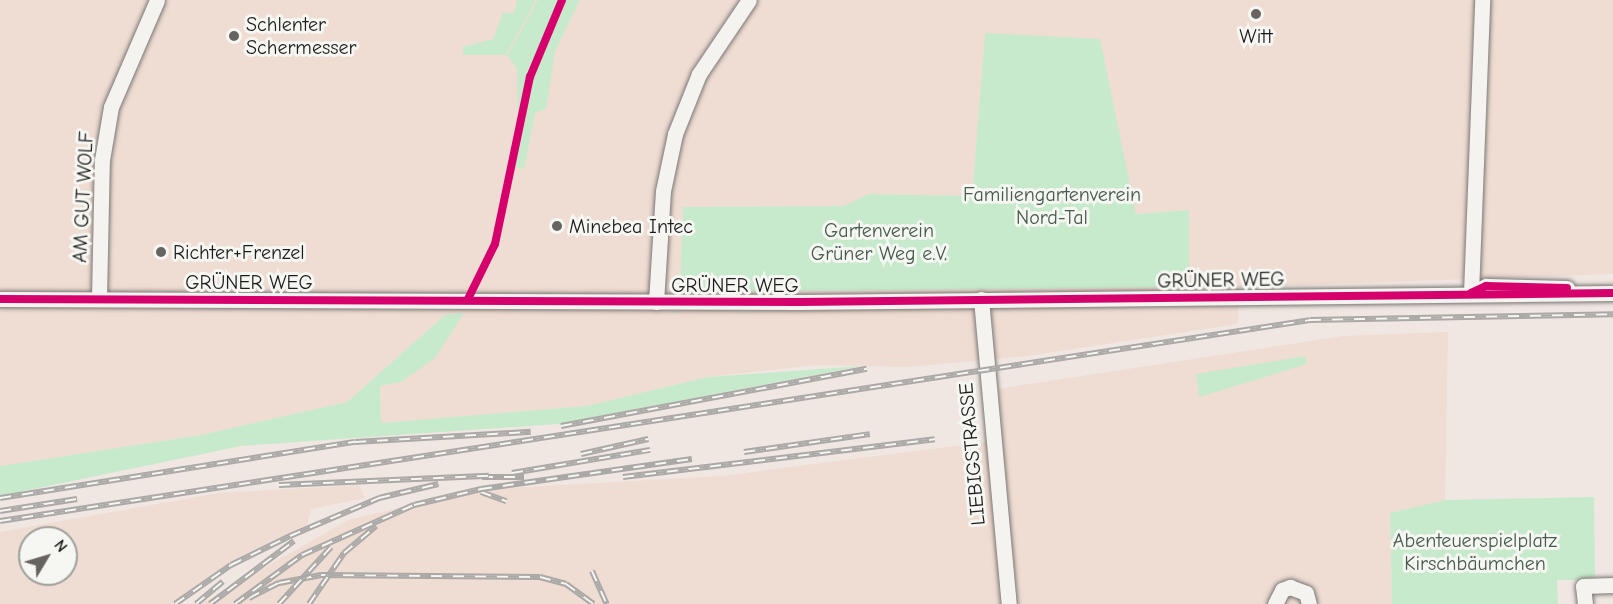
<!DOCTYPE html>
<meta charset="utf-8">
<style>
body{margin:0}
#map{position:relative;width:1613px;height:604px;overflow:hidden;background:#f0e7e2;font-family:"Comic Neue",sans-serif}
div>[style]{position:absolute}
.built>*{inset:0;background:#efdcd2}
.green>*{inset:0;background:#c7eacc}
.roads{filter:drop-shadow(0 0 2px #7b7775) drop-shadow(0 0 2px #7b7775)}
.minor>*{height:15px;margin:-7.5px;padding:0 7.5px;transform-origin:7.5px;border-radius:7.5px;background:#f4f3f0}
.rail>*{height:6px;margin-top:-3px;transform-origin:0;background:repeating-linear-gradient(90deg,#f6f6f2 0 11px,#aaa9a7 0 22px);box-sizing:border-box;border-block:2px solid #aaa9a7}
.cycleway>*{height:8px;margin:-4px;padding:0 4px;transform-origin:4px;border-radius:4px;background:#d6006c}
.dots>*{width:16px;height:16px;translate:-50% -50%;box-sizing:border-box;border:3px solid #f6f6f2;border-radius:50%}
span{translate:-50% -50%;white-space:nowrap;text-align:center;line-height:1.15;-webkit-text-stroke:6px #f6f6f2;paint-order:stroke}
.poi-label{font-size:20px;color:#1c1c1c}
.left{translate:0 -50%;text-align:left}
.park-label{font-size:20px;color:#455b4b}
.street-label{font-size:20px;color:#1c1c1c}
.north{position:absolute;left:18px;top:526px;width:60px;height:60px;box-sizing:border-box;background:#f6f6f2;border:2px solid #9f9f9c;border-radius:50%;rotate:52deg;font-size:16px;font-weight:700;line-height:24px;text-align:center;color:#1c1c1c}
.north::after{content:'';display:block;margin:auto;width:21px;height:27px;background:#666361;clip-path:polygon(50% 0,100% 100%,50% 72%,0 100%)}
</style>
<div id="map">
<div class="built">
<div style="clip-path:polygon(evenodd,0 0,1613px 0,1613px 274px,1238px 287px,1238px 324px,1027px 356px,908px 367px,816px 365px,708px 377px,588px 406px,381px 423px,380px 386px,401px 382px,464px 314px,445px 315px,347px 402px,201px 435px,0 466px,0 0,985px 33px,1136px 214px,1189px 210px,1189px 287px,680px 292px,683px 207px,843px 206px,870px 194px,972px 196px,985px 33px)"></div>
<div style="clip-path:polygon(1448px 332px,1445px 500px,1390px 513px,1392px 604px,201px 604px,348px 520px,473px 490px,722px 476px,1001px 440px,997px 389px,1343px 336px)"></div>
<div style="clip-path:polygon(evenodd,359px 485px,365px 498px,311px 509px,307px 525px,245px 554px,171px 604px,0 604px,0 532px,219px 493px,359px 485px,30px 538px,66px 538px,66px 574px,30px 574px,30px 538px)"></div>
</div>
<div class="green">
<div style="clip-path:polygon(517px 0,536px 0,506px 55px,463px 55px,463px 47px,493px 39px,503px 12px,514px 14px)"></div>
<div style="clip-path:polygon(538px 0,580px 0,555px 51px,546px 109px,535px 113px,524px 169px,510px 166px,518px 130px,517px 68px,507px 56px)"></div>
<div style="clip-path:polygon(985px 33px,1100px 39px,1136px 214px,1189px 210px,1189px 287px,680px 292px,683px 207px,843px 206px,869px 194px,972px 196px)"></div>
<div style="clip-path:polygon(464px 313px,435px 358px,401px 382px,380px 386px,381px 423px,587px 406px,708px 377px,862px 366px,558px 424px,241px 446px,0 496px,0 466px,201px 435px,347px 402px,445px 315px)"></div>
<div style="clip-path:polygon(1305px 356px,1307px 364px,1199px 397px,1196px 374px)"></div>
<div style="clip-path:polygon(1594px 497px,1595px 580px,1557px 580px,1558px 604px,1392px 604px,1390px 513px,1445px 500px)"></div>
</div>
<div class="roads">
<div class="minor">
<div style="left:1471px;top:293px;width:293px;rotate:-87.8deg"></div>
<div style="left:1471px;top:293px;width:17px;rotate:-25deg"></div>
<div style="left:1486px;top:286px;width:81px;rotate:1.4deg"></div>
<div style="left:99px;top:298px;width:138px;rotate:-88.8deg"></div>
<div style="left:102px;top:160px;width:54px;rotate:-80.4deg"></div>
<div style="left:111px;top:107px;width:116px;rotate:-66.7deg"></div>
<div style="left:0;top:299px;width:799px;rotate:0.22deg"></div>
<div style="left:799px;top:302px;width:814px;rotate:-0.63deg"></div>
<div style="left:981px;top:299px;width:306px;rotate:84.8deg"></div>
<div style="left:656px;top:302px;width:111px;rotate:-86.4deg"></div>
<div style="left:663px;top:191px;width:58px;rotate:-78.1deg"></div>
<div style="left:675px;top:134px;width:65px;rotate:-68.2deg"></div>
<div style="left:699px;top:74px;width:89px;rotate:-56deg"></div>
<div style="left:1275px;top:604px;width:16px;rotate:-63deg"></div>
<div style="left:1282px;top:590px;width:9px;rotate:-21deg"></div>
<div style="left:1290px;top:587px;width:17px;rotate:21deg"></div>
<div style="left:1306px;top:593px;width:11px;rotate:75deg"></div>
<div style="left:1585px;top:604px;width:18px;rotate:-96deg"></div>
<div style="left:1583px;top:586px;width:30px;rotate:-2deg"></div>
</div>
</div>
<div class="rail">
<div style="left:561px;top:426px;width:311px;rotate:-10.6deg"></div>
<div style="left:744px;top:452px;width:127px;rotate:-8.1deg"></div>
<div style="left:581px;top:454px;width:69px;rotate:-12.6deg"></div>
<div style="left:512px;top:473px;width:140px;rotate:-9.5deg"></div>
<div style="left:482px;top:477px;width:42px"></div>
<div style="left:623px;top:477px;width:314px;rotate:-6.9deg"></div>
<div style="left:279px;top:485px;width:210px;rotate:-2.5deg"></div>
<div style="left:481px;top:492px;width:27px;rotate:20deg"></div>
<div style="left:0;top:498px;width:359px;rotate:-9deg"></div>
<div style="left:355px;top:442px;width:176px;rotate:-3.3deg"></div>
<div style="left:0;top:511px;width:78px;rotate:-8.9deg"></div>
<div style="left:0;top:521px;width:1325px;rotate:-8.72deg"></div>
<div style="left:1310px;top:320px;width:303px;rotate:-1.1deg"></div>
<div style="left:592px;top:571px;width:36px;rotate:66deg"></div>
<div style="left:249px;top:598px;width:34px;rotate:-27deg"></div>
<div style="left:279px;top:583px;width:43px;rotate:-10.8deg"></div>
<div style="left:321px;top:575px;width:219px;rotate:0.5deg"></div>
<div style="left:540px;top:577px;width:27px;rotate:15deg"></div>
<div style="left:566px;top:584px;width:34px;rotate:36deg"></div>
<div style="left:175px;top:604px;width:68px;rotate:-34.9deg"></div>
<div style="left:231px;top:565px;width:66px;rotate:-26.2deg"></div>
<div style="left:290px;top:536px;width:97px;rotate:-23.1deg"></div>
<div style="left:379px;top:498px;width:61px;rotate:-13.3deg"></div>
<div style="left:196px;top:604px;width:35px;rotate:-40deg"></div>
<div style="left:210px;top:604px;width:105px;rotate:-36.9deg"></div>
<div style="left:235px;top:604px;width:83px;rotate:-36.2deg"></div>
<div style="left:302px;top:555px;width:123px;rotate:-24.1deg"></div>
<div style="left:414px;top:505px;width:69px;rotate:-13.4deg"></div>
<div style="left:481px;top:489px;width:213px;rotate:-8.1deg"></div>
<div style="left:279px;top:604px;width:77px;rotate:-47.6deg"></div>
<div style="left:309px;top:604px;width:62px;rotate:-55.5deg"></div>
<div style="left:344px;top:553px;width:42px;rotate:-40.2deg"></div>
</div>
<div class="cycleway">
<div style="left:1471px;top:293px;width:17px;rotate:-25deg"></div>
<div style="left:1486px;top:286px;width:81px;rotate:1.4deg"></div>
<div style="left:0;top:299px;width:799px;rotate:0.22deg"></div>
<div style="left:799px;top:302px;width:814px;rotate:-0.63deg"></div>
<div style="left:468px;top:299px;width:61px;rotate:-63.9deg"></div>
<div style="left:495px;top:244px;width:171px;rotate:-78.2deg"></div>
<div style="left:530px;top:77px;width:83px;rotate:-67.4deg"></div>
</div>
<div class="dots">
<div style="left:1256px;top:14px;background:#666361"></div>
<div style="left:234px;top:36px;background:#666361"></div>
<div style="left:557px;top:226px;background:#666361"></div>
<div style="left:161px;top:252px;background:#666361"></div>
</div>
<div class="poi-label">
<span class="left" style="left:246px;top:36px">Schlenter<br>Schermesser</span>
<span style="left:1256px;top:36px">Witt</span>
<span class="left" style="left:569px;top:226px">Minebea Intec</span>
<span class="left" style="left:173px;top:252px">Richter+Frenzel</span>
</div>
<div class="park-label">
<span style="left:1052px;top:206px">Familiengartenverein<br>Nord-Tal</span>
<span style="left:879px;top:242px">Gartenverein<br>Grüner Weg e.V.</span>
<span style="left:1475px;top:552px">Abenteuerspielplatz<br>Kirschbäumchen</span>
</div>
<div class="street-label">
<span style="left:83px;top:197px;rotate:-87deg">AM GUT WOLF</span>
<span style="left:1221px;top:280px;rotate:-1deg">GRÜNER WEG</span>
<span style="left:249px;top:282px">GRÜNER WEG</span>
<span style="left:735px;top:285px">GRÜNER WEG</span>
<span style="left:972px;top:454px;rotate:-95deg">LIEBIGSTRASSE</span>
</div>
<div class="north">N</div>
</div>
